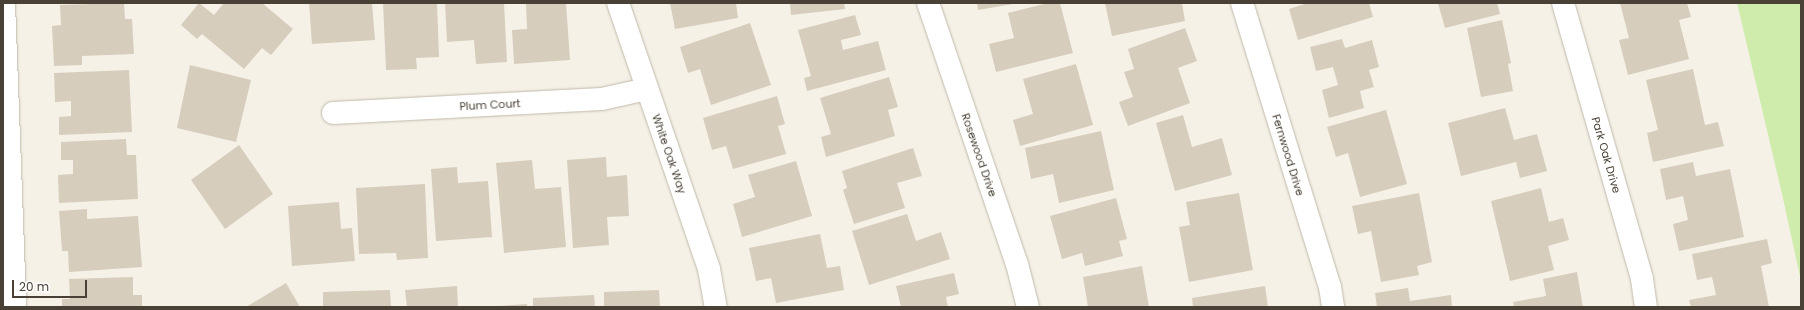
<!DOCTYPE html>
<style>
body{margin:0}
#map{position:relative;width:1804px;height:310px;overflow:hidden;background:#f5f1e7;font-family:Poppins,sans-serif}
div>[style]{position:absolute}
.green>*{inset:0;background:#cfecad}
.building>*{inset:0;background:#d7cdbc}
.roads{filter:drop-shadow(0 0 1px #c1b9a9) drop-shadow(0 0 1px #c1b9a9)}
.minor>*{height:22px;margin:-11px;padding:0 11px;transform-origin:11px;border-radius:11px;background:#fff}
span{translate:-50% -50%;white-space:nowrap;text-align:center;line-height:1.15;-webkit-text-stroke:3.5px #fff;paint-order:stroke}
.street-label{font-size:11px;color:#494135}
.frame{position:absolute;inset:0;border:4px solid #494135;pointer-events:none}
.scale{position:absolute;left:12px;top:280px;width:75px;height:18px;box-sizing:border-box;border:2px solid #494135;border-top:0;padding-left:5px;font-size:12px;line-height:14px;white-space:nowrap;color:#494135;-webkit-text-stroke:3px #fff;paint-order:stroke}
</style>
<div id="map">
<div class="green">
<div style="clip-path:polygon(1737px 3px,1801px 3px,1801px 281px,1782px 194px)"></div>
</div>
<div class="building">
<div style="clip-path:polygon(124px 3px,125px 19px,132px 19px,134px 54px,82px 56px,82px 65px,54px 66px,52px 26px,61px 25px,60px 5px)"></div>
<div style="clip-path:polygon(199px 3px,214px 15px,224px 3px,262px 3px,293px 29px,271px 55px,262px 48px,244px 69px,202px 34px,197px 39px,181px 25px)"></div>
<div style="clip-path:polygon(309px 3px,372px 3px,375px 40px,312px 44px)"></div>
<div style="clip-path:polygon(383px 3px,437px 3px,439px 57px,416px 58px,417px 69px,386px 70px)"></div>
<div style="clip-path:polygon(445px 3px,504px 3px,507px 62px,476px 64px,474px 40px,447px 42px)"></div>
<div style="clip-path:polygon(526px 3px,566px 3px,570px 60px,514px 64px,512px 30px,527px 29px)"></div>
<div style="clip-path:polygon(670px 3px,736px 3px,738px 18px,675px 29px)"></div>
<div style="clip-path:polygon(790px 3px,844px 3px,845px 9px,791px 15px)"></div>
<div style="clip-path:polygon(977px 3px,1013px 3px,1013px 4px,978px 10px)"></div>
<div style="clip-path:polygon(1048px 3px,1060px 3px,1073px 53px,996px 72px,989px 44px,1014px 38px,1008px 13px)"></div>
<div style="clip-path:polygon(1105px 3px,1182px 3px,1185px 21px,1112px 36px)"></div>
<div style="clip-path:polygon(1308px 3px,1369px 3px,1373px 17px,1298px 40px,1289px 9px)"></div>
<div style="clip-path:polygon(1438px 3px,1497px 3px,1500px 14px,1445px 28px)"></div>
<div style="clip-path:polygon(1620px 3px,1687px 3px,1691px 17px,1679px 20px,1689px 59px,1628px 75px,1619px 40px,1629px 38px)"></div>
<div style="clip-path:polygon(855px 15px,861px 35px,841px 40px,843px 50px,878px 41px,886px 70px,807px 91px,804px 78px,811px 76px,798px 30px)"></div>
<div style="clip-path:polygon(1502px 20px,1511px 63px,1508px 64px,1513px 91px,1481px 97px,1467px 28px)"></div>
<div style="clip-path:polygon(750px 23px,771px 85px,711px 105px,700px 69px,688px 73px,680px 47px)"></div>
<div style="clip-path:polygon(1185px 28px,1197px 61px,1178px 68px,1190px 103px,1128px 126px,1119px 102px,1133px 97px,1124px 72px,1134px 69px,1128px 49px)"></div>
<div style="clip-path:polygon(1342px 39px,1345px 48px,1372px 40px,1379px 67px,1369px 70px,1374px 87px,1360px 91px,1364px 108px,1329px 118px,1322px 90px,1338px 85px,1333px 67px,1316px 71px,1310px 47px)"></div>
<div style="clip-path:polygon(1076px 64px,1093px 125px,1020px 146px,1013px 120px,1033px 114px,1023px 79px)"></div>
<div style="clip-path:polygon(190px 65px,251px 80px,236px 142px,177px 128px)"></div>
<div style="clip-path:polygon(1693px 69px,1705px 125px,1718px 122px,1724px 146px,1653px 162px,1647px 133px,1658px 130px,1646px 80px)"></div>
<div style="clip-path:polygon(129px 70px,132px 132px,59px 135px,59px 117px,71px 116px,71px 101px,55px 102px,54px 73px)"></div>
<div style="clip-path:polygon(889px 77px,898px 107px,888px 110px,895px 136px,826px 157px,821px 137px,831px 134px,820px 98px)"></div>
<div style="clip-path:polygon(777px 96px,785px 124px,778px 126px,786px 154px,733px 169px,726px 146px,712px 150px,703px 118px)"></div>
<div style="clip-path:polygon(1505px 108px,1514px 140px,1537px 134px,1547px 171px,1520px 178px,1516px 162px,1461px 176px,1448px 123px)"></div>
<div style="clip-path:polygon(1386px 110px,1407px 184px,1360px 197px,1348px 153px,1336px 157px,1327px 127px)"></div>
<div style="clip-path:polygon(1183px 115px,1192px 147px,1222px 138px,1232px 175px,1175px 191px,1156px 123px)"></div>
<div style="clip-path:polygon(1101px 131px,1114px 190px,1059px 203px,1053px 174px,1031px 179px,1025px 148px)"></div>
<div style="clip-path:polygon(126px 139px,127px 155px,136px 155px,138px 199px,59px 203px,58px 175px,73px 174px,73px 160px,61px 160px,61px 142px)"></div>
<div style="clip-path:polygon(239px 145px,273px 194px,225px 229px,191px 180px)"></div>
<div style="clip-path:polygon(913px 148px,922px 176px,897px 183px,905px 208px,854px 224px,843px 190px,847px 188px,842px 171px)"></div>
<div style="clip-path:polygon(606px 157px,607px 177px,627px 175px,629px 216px,607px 217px,609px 245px,573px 248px,567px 160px)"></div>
<div style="clip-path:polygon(532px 160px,535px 189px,561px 187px,566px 247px,504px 253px,496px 163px)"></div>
<div style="clip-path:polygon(796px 161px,812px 216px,742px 237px,733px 204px,755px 197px,748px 175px)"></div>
<div style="clip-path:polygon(1693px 162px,1696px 176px,1730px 169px,1744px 237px,1679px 251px,1673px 224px,1688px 220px,1683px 196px,1666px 200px,1660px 169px)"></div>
<div style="clip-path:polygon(457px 167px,458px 183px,488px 181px,492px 237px,436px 241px,431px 169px)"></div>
<div style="clip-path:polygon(425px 184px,428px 258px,397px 260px,396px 253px,359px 254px,356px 188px)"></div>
<div style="clip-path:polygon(1541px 188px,1549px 222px,1563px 218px,1569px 240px,1548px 246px,1554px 270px,1510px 281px,1491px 201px)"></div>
<div style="clip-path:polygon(1239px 193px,1253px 270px,1189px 282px,1179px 227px,1190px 225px,1186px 202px)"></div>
<div style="clip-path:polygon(1419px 193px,1432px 262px,1417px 266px,1419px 275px,1381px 282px,1371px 231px,1358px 234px,1352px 206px)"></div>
<div style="clip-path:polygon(1116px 198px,1127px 239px,1119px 241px,1123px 256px,1085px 266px,1082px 253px,1062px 259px,1050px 216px)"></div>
<div style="clip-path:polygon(339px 202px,341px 229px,352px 228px,355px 261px,292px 266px,288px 206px)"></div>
<div style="clip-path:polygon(87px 209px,87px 219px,138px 216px,142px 267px,69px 272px,68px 251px,62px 251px,59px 211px)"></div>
<div style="clip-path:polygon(907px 214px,916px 241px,941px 232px,950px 259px,869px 285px,852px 231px)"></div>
<div style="clip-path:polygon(820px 234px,827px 268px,840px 266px,844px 290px,776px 303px,771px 278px,756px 281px,749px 248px)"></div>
<div style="clip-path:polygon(1767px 239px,1772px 263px,1761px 266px,1769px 307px,1691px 307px,1689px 300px,1716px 295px,1712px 277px,1697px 280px,1692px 254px)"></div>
<div style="clip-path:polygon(1142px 266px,1149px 307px,1088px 307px,1083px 277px)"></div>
<div style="clip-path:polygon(1577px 272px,1583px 307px,1514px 307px,1513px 302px,1546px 296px,1543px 279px)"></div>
<div style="clip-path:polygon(954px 273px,959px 294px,946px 297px,948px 307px,901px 307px,896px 286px)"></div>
<div style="clip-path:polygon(133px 277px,133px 295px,142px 295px,142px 307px,62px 307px,62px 299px,70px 299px,69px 279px)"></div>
<div style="clip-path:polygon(286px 283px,300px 307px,246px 307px)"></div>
<div style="clip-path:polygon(457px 286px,458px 307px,407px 307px,405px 290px)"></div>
<div style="clip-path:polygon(1265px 286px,1268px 307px,1193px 307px,1192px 298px)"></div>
<div style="clip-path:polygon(1408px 288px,1410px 301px,1451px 295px,1452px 307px,1377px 307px,1375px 293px)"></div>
<div style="clip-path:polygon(390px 290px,391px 307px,323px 307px,323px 292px)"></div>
<div style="clip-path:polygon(659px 290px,660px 307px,604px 307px,604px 292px)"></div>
<div style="clip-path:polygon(594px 295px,595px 307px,533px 307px,533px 298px)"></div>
<div style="clip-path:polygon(527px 304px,527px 307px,497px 307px,497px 306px)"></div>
</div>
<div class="roads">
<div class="minor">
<div style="left:4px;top:3px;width:304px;rotate:87.9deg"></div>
<div style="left:618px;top:3px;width:281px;rotate:71.1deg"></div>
<div style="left:709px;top:269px;width:39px;rotate:80deg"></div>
<div style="left:928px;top:3px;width:276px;rotate:71.2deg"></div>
<div style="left:1017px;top:264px;width:44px;rotate:75.7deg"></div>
<div style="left:1242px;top:3px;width:297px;rotate:72.8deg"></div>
<div style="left:1330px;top:287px;width:20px;rotate:81deg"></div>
<div style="left:1563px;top:3px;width:287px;rotate:74deg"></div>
<div style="left:1642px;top:279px;width:28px;rotate:82deg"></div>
<div style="left:333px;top:113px;width:269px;rotate:-3deg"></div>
<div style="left:602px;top:99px;width:46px;rotate:-12.5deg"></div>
</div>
</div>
<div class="street-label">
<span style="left:490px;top:105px;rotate:-3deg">Plum Court</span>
<span style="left:669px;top:154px;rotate:71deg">White Oak Way</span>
<span style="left:979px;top:155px;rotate:71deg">Rosewood Drive</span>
<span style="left:1288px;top:155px;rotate:73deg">Fernwood Drive</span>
<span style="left:1606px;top:155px;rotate:74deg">Park Oak Drive</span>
</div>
<div class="frame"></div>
<div class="scale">20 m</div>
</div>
